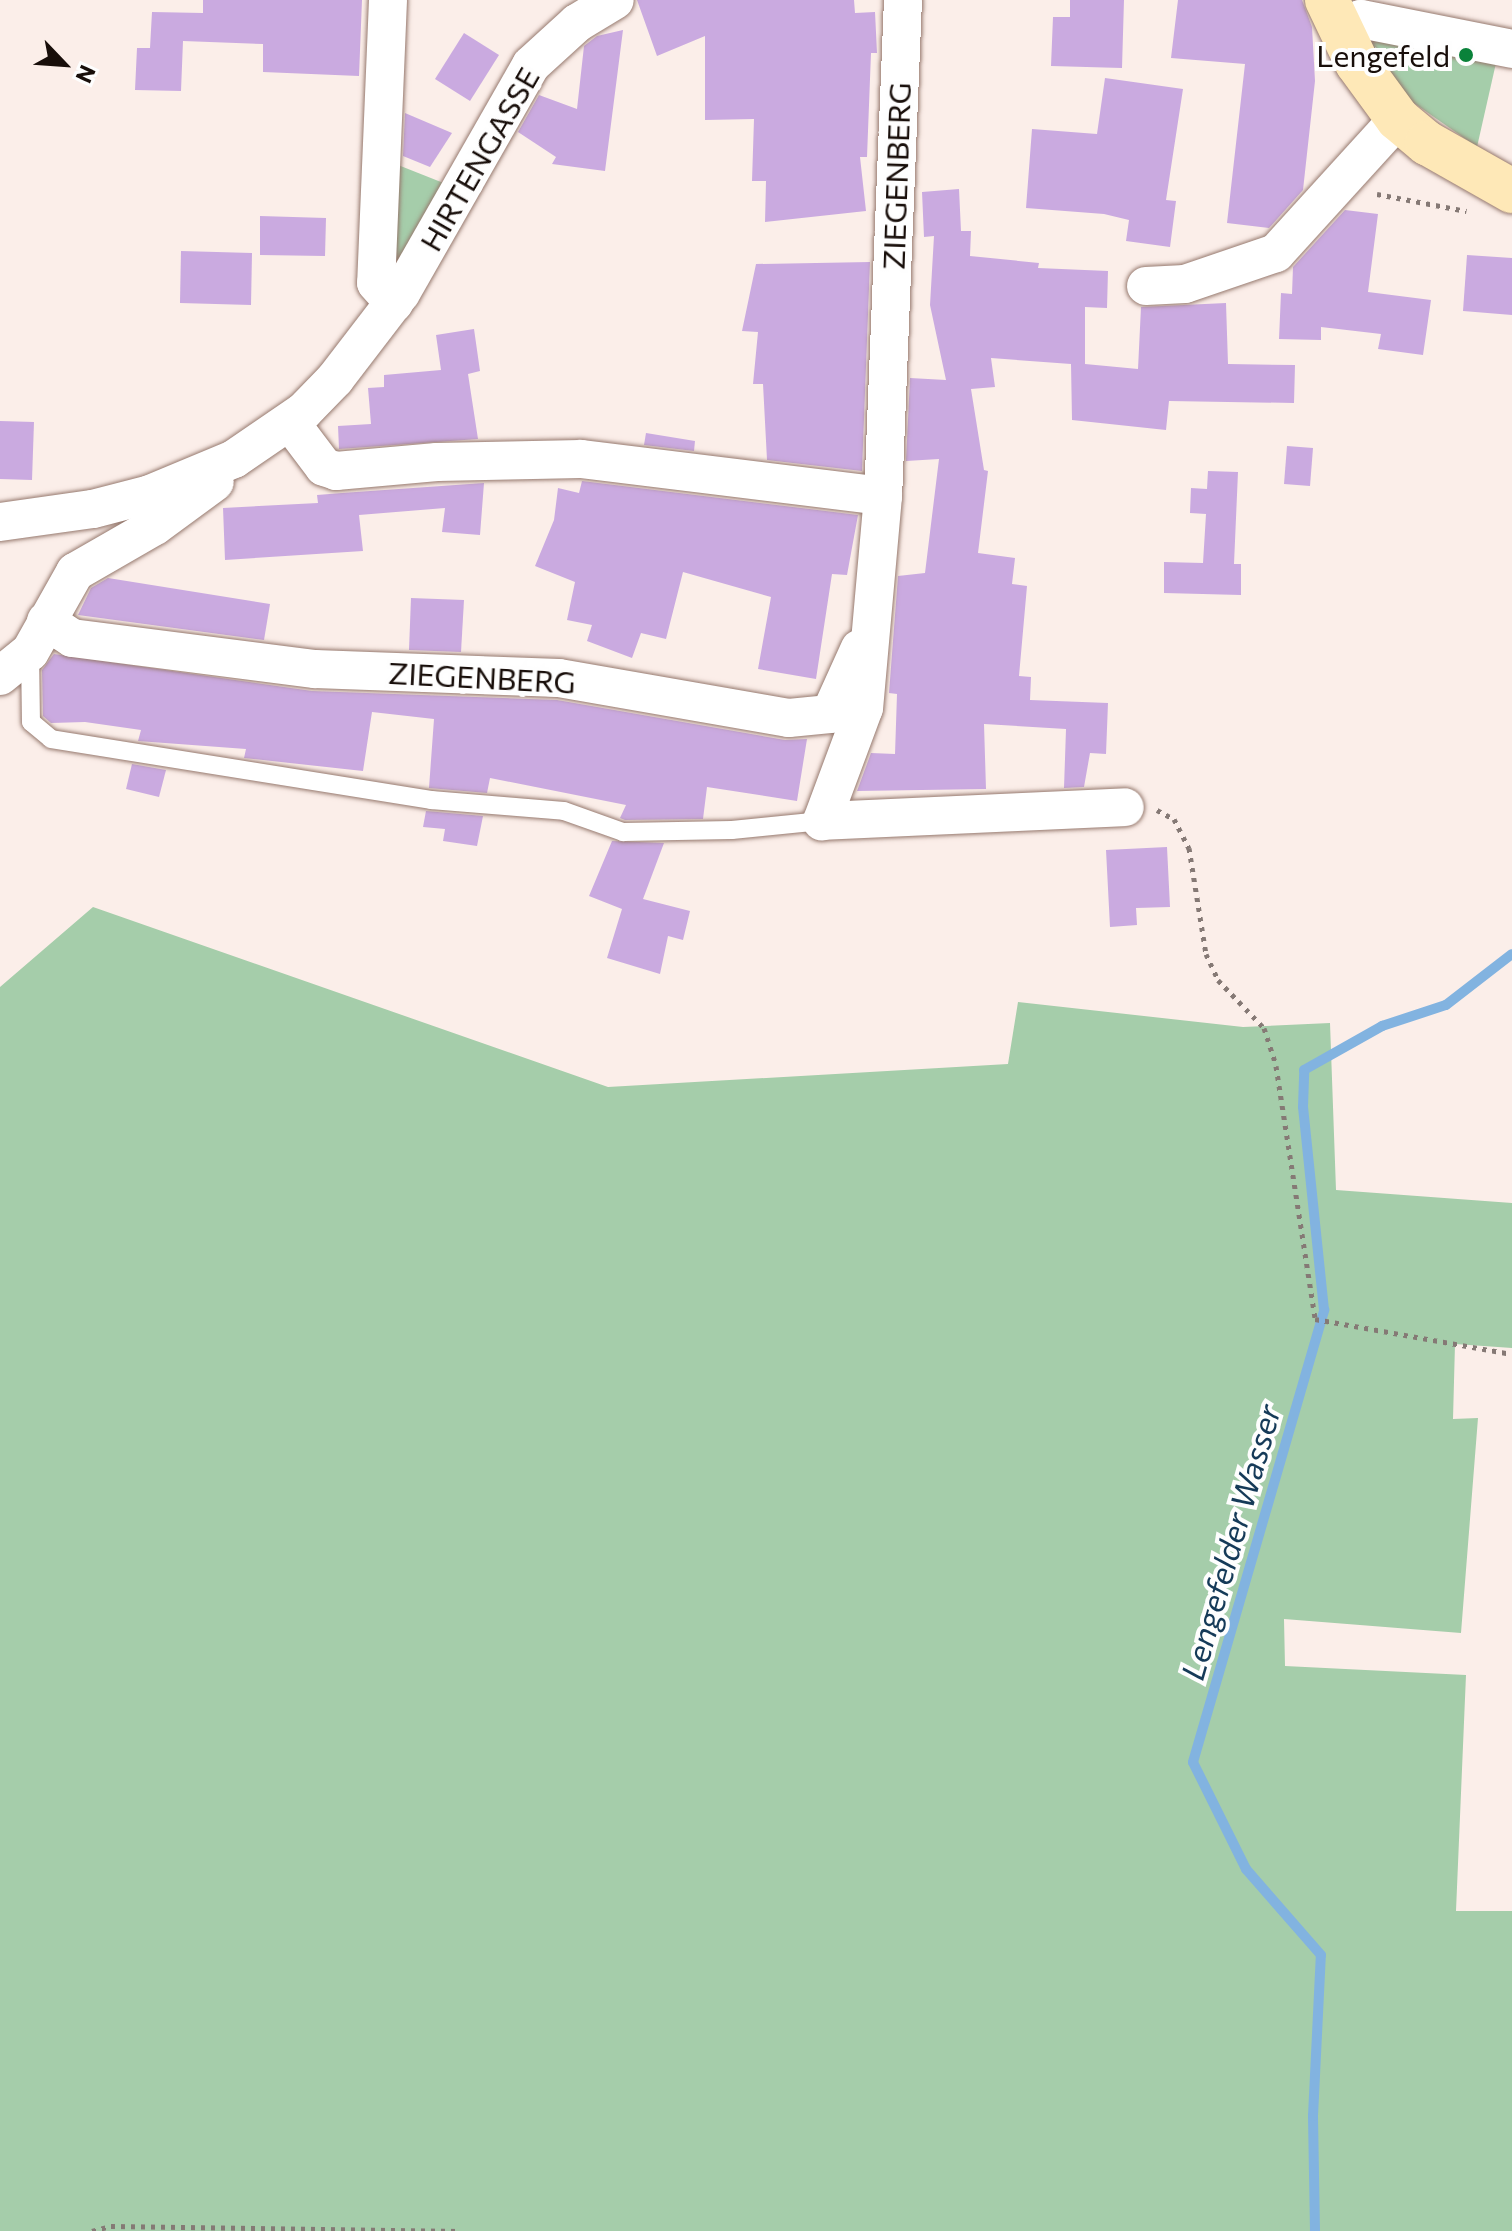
<!DOCTYPE html>
<style>
body{margin:0}
#map{position:relative;width:1512px;height:2231px;overflow:hidden;background:#fbeee9;font-family:Commissioner,sans-serif}
div>[style]{position:absolute}
.green>*{inset:0;background:#a5cdaa}
.stream>*{height:10px;margin:-5px;padding:0 5px;transform-origin:5px;border-radius:5px;background:#82b3e0}
.building>*{inset:0;background:#caaae0}
.path>*{height:5px;margin-top:-2.5px;transform-origin:0;background:repeating-linear-gradient(90deg,#857975 0 4px,transparent 0 10px)}
.roads{filter:drop-shadow(0 0 2px #96796e) drop-shadow(0 0 2px #96796e)}
.lane>*{height:18px;margin:-9px;padding:0 9px;transform-origin:9px;border-radius:9px;background:#fff}
.street>*{height:38px;margin:-19px;padding:0 19px;transform-origin:19px;border-radius:19px;background:#fff}
.secondary>*{height:44px;margin:-22px;padding:0 22px;transform-origin:22px;border-radius:22px;background:#fee8b7}
.dots>*{width:22px;height:22px;translate:-50% -50%;box-sizing:border-box;border:4px solid #fefefe;border-radius:50%}
span{translate:-50% -50%;white-space:nowrap;text-align:center;line-height:1.15;-webkit-text-stroke:8px #fefefe;paint-order:stroke}
.poi-label{font-size:30px;color:#180e0a}
.right{translate:-100% -50%;text-align:right}
.street-label{font-size:30px;color:#180e0a}
.water-label{font-size:32px;color:#153a58;font-style:italic}
.north{position:absolute;left:24px;top:24px;width:80px;height:80px;-webkit-text-stroke:6px #fefefe;paint-order:stroke;rotate:115deg;font-size:22px;font-weight:700;line-height:32px;text-align:center;color:#180e0a}
.north::after{content:'';display:block;margin:auto;width:28px;height:36px;background:#180e0a;clip-path:polygon(50% 0,100% 100%,50% 72%,0 100%)}
</style>
<div id="map">
<div class="green">
<div style="clip-path:polygon(1369px 36px,1496px 63px,1477px 147px,1411px 101px,1380px 62px)"></div>
<div style="clip-path:polygon(393px 163px,446px 184px,398px 267px,389px 254px)"></div>
<div style="clip-path:polygon(93px 907px,608px 1087px,1008px 1064px,1018px 1002px,1243px 1027px,1330px 1023px,1336px 1190px,1512px 1203px,1512px 1348px,1455px 1344px,1453px 1419px,1478px 1418px,1461px 1633px,1284px 1619px,1285px 1666px,1466px 1675px,1456px 1911px,1512px 1911px,1512px 2231px,0 2231px,0 987px)"></div>
</div>
<div class="stream">
<div style="left:1315px;top:2231px;width:115px;rotate:-91deg"></div>
<div style="left:1313px;top:2116px;width:161px;rotate:-87.2deg"></div>
<div style="left:1321px;top:1955px;width:114px;rotate:-131.1deg"></div>
<div style="left:1246px;top:1869px;width:119px;rotate:-116.4deg"></div>
<div style="left:1193px;top:1762px;width:471px;rotate:-73.8deg"></div>
<div style="left:1324px;top:1310px;width:204px;rotate:-95.9deg"></div>
<div style="left:1303px;top:1107px;width:37px;rotate:-88deg"></div>
<div style="left:1304px;top:1070px;width:90px;rotate:-29.4deg"></div>
<div style="left:1382px;top:1026px;width:67px;rotate:-18.2deg"></div>
<div style="left:1446px;top:1005px;width:83px;rotate:-37.7deg"></div>
</div>
<div class="building">
<div style="clip-path:polygon(203px 0,362px 0,359px 76px,263px 72px,263px 44px,183px 41px,181px 91px,135px 90px,137px 48px,150px 48px,152px 12px,203px 13px)"></div>
<div style="clip-path:polygon(637px 0,854px 0,855px 13px,875px 12px,877px 53px,871px 53px,867px 157px,860px 157px,866px 211px,765px 222px,766px 181px,752px 181px,754px 119px,705px 120px,705px 36px,657px 56px)"></div>
<div style="clip-path:polygon(1070px 0,1124px 0,1122px 68px,1051px 66px,1053px 17px,1070px 17px)"></div>
<div style="clip-path:polygon(1178px 0,1302px 0,1312px 27px,1315px 81px,1303px 190px,1269px 228px,1227px 223px,1245px 64px,1171px 58px)"></div>
<div style="clip-path:polygon(623px 30px,605px 171px,552px 164px,556px 157px,518px 132px,539px 95px,577px 109px,584px 46px,597px 36px)"></div>
<div style="clip-path:polygon(464px 33px,499px 55px,470px 101px,435px 79px)"></div>
<div style="clip-path:polygon(1105px 78px,1183px 89px,1166px 200px,1176px 201px,1170px 247px,1126px 241px,1129px 220px,1104px 214px,1026px 208px,1032px 129px,1097px 134px)"></div>
<div style="clip-path:polygon(405px 113px,452px 133px,430px 167px,403px 156px)"></div>
<div style="clip-path:polygon(959px 189px,961px 231px,971px 231px,970px 256px,1039px 263px,1038px 268px,1108px 271px,1107px 308px,1085px 307px,1085px 364px,1138px 369px,1141px 307px,1226px 303px,1228px 364px,1295px 365px,1294px 403px,1169px 401px,1166px 430px,1072px 420px,1071px 364px,991px 358px,995px 387px,971px 389px,984px 470px,988px 471px,978px 553px,1015px 558px,1012px 584px,1027px 586px,1019px 676px,1031px 677px,1030px 700px,1108px 703px,1106px 754px,1090px 753px,1084px 787px,1064px 788px,1066px 729px,984px 724px,986px 789px,857px 791px,871px 753px,895px 754px,897px 694px,889px 693px,898px 576px,925px 573px,939px 459px,906px 461px,910px 378px,946px 380px,930px 305px,934px 236px,924px 237px,922px 192px)"></div>
<div style="clip-path:polygon(1345px 210px,1378px 214px,1368px 292px,1431px 300px,1423px 355px,1378px 349px,1381px 334px,1321px 327px,1321px 340px,1279px 339px,1281px 293px,1292px 294px,1293px 267px)"></div>
<div style="clip-path:polygon(260px 216px,326px 218px,325px 256px,260px 255px)"></div>
<div style="clip-path:polygon(181px 251px,252px 253px,251px 305px,180px 303px)"></div>
<div style="clip-path:polygon(1467px 255px,1512px 258px,1512px 315px,1463px 311px)"></div>
<div style="clip-path:polygon(870px 262px,862px 471px,767px 460px,763px 384px,753px 384px,758px 332px,742px 331px,756px 264px)"></div>
<div style="clip-path:polygon(474px 329px,480px 371px,468px 374px,478px 439px,339px 449px,338px 426px,371px 424px,368px 388px,384px 387px,384px 375px,441px 370px,436px 335px)"></div>
<div style="clip-path:polygon(0 421px,34px 422px,32px 480px,0 479px)"></div>
<div style="clip-path:polygon(646px 433px,695px 441px,694px 451px,644px 445px)"></div>
<div style="clip-path:polygon(1287px 446px,1313px 448px,1310px 486px,1284px 484px)"></div>
<div style="clip-path:polygon(1208px 471px,1238px 472px,1234px 564px,1241px 564px,1241px 595px,1164px 593px,1164px 562px,1203px 563px,1206px 514px,1190px 513px,1191px 488px,1207px 489px)"></div>
<div style="clip-path:polygon(582px 481px,858px 515px,847px 575px,832px 574px,816px 679px,758px 669px,771px 597px,683px 572px,666px 639px,641px 633px,632px 658px,587px 641px,592px 625px,567px 620px,575px 582px,535px 566px,554px 520px,558px 488px,579px 493px)"></div>
<div style="clip-path:polygon(484px 483px,480px 535px,442px 532px,445px 508px,359px 515px,363px 551px,225px 560px,223px 508px,318px 503px,317px 495px,342px 493px)"></div>
<div style="clip-path:polygon(108px 578px,270px 604px,264px 640px,78px 615px,91px 588px)"></div>
<div style="clip-path:polygon(411px 598px,464px 600px,461px 652px,409px 650px)"></div>
<div style="clip-path:polygon(54px 654px,312px 691px,557px 700px,785px 740px,807px 739px,797px 801px,707px 787px,703px 819px,625px 820px,620px 818px,626px 805px,490px 778px,487px 793px,429px 788px,434px 719px,372px 712px,363px 771px,244px 758px,246px 749px,138px 741px,141px 730px,85px 722px,51px 723px,43px 716px,42px 670px)"></div>
<div style="clip-path:polygon(132px 764px,166px 770px,159px 797px,126px 789px)"></div>
<div style="clip-path:polygon(426px 811px,483px 816px,477px 846px,443px 841px,445px 829px,423px 827px)"></div>
<div style="clip-path:polygon(612px 841px,664px 843px,643px 899px,690px 911px,683px 940px,668px 936px,660px 974px,607px 958px,622px 909px,589px 896px)"></div>
<div style="clip-path:polygon(1167px 847px,1170px 907px,1136px 908px,1137px 925px,1110px 927px,1106px 850px)"></div>
</div>
<div class="path">
<div style="left:1377px;top:194px;width:91px;rotate:10.8deg"></div>
<div style="left:1157px;top:810px;width:19px;rotate:28deg"></div>
<div style="left:1174px;top:819px;width:33px;rotate:63deg"></div>
<div style="left:1189px;top:848px;width:107px;rotate:80.9deg"></div>
<div style="left:1206px;top:954px;width:29px;rotate:65deg"></div>
<div style="left:1218px;top:980px;width:66px;rotate:46.2deg"></div>
<div style="left:1264px;top:1028px;width:40px;rotate:72deg"></div>
<div style="left:1276px;top:1066px;width:256px;rotate:81.2deg"></div>
<div style="left:1315px;top:1319px;width:200px;rotate:10.1deg"></div>
<div style="left:92px;top:2231px;width:20px;rotate:-15deg"></div>
<div style="left:111px;top:2226px;width:350px;rotate:0.8deg"></div>
</div>
<div class="roads">
<div class="lane">
<div style="left:30px;top:652px;width:70px;rotate:89.2deg"></div>
<div style="left:31px;top:722px;width:26px;rotate:40deg"></div>
<div style="left:51px;top:739px;width:385px;rotate:9.1deg"></div>
<div style="left:431px;top:800px;width:133px;rotate:4.7deg"></div>
<div style="left:564px;top:811px;width:63px;rotate:19.6deg"></div>
<div style="left:623px;top:832px;width:109px;rotate:-1.1deg"></div>
<div style="left:732px;top:830px;width:90px;rotate:-5.7deg"></div>
</div>
<div class="street">
<div style="left:388px;top:0;width:283px;rotate:92.4deg"></div>
<div style="left:376px;top:283px;width:27px;rotate:48deg"></div>
<div style="left:903px;top:0;width:496px;rotate:92.3deg"></div>
<div style="left:883px;top:496px;width:213px;rotate:95.1deg"></div>
<div style="left:864px;top:708px;width:121px;rotate:110.4deg"></div>
<div style="left:822px;top:821px;width:303px;rotate:-2.6deg"></div>
<div style="left:1337px;top:26px;width:25px;rotate:-16deg"></div>
<div style="left:1361px;top:19px;width:154px;rotate:11.2deg"></div>
<div style="left:1146px;top:286px;width:39px;rotate:-3deg"></div>
<div style="left:1185px;top:284px;width:96px;rotate:-18.8deg"></div>
<div style="left:1276px;top:253px;width:181px;rotate:-47.7deg"></div>
<div style="left:290px;top:422px;width:56px;rotate:52.9deg"></div>
<div style="left:324px;top:467px;width:13px;rotate:18deg"></div>
<div style="left:336px;top:471px;width:101px;rotate:-5.1deg"></div>
<div style="left:437px;top:462px;width:144px;rotate:-1.2deg"></div>
<div style="left:581px;top:459px;width:304px;rotate:7deg"></div>
<div style="left:0;top:522px;width:94px;rotate:-8deg"></div>
<div style="left:93px;top:509px;width:59px;rotate:-14.7deg"></div>
<div style="left:150px;top:494px;width:91px;rotate:-22.6deg"></div>
<div style="left:234px;top:459px;width:85px;rotate:-34.4deg"></div>
<div style="left:304px;top:411px;width:45px;rotate:-45.9deg"></div>
<div style="left:335px;top:379px;width:108px;rotate:-52.5deg"></div>
<div style="left:401px;top:293px;width:262px;rotate:-60.3deg"></div>
<div style="left:531px;top:65px;width:62px;rotate:-42.4deg"></div>
<div style="left:577px;top:23px;width:44px;rotate:-31.2deg"></div>
<div style="left:46px;top:621px;width:31px;rotate:33deg"></div>
<div style="left:72px;top:638px;width:245px;rotate:7.3deg"></div>
<div style="left:315px;top:669px;width:244px;rotate:2.1deg"></div>
<div style="left:559px;top:678px;width:233px;rotate:9.9deg"></div>
<div style="left:789px;top:718px;width:41px;rotate:-5.6deg"></div>
<div style="left:830px;top:714px;width:72px;rotate:-65.6deg"></div>
<div style="left:0;top:676px;width:38px;rotate:-39deg"></div>
<div style="left:30px;top:652px;width:92px;rotate:-60.6deg"></div>
<div style="left:75px;top:572px;width:92px;rotate:-29.9deg"></div>
<div style="left:155px;top:526px;width:74px;rotate:-36.3deg"></div>
</div>
<div class="secondary">
<div style="left:1327px;top:0;width:70px;rotate:64.5deg"></div>
<div style="left:1357px;top:63px;width:69px;rotate:53.8deg"></div>
<div style="left:1398px;top:119px;width:38px;rotate:40deg"></div>
<div style="left:1427px;top:143px;width:98px;rotate:29.5deg"></div>
</div>
</div>
<div class="dots">
<div style="left:1466px;top:55px;background:#0a823a"></div>
</div>
<div class="poi-label">
<span class="right" style="left:1450px;top:55px">Lengefeld</span>
</div>
<div class="street-label">
<span style="left:479px;top:159px;rotate:-60deg">HIRTENGASSE</span>
<span style="left:896px;top:176px;rotate:-88deg">ZIEGENBERG</span>
<span style="left:482px;top:677px;rotate:3deg">ZIEGENBERG</span>
</div>
<div class="water-label">
<span style="left:1230px;top:1542px;rotate:-74deg">Lengefelder Wasser</span>
</div>
<div class="north">N</div>
</div>
